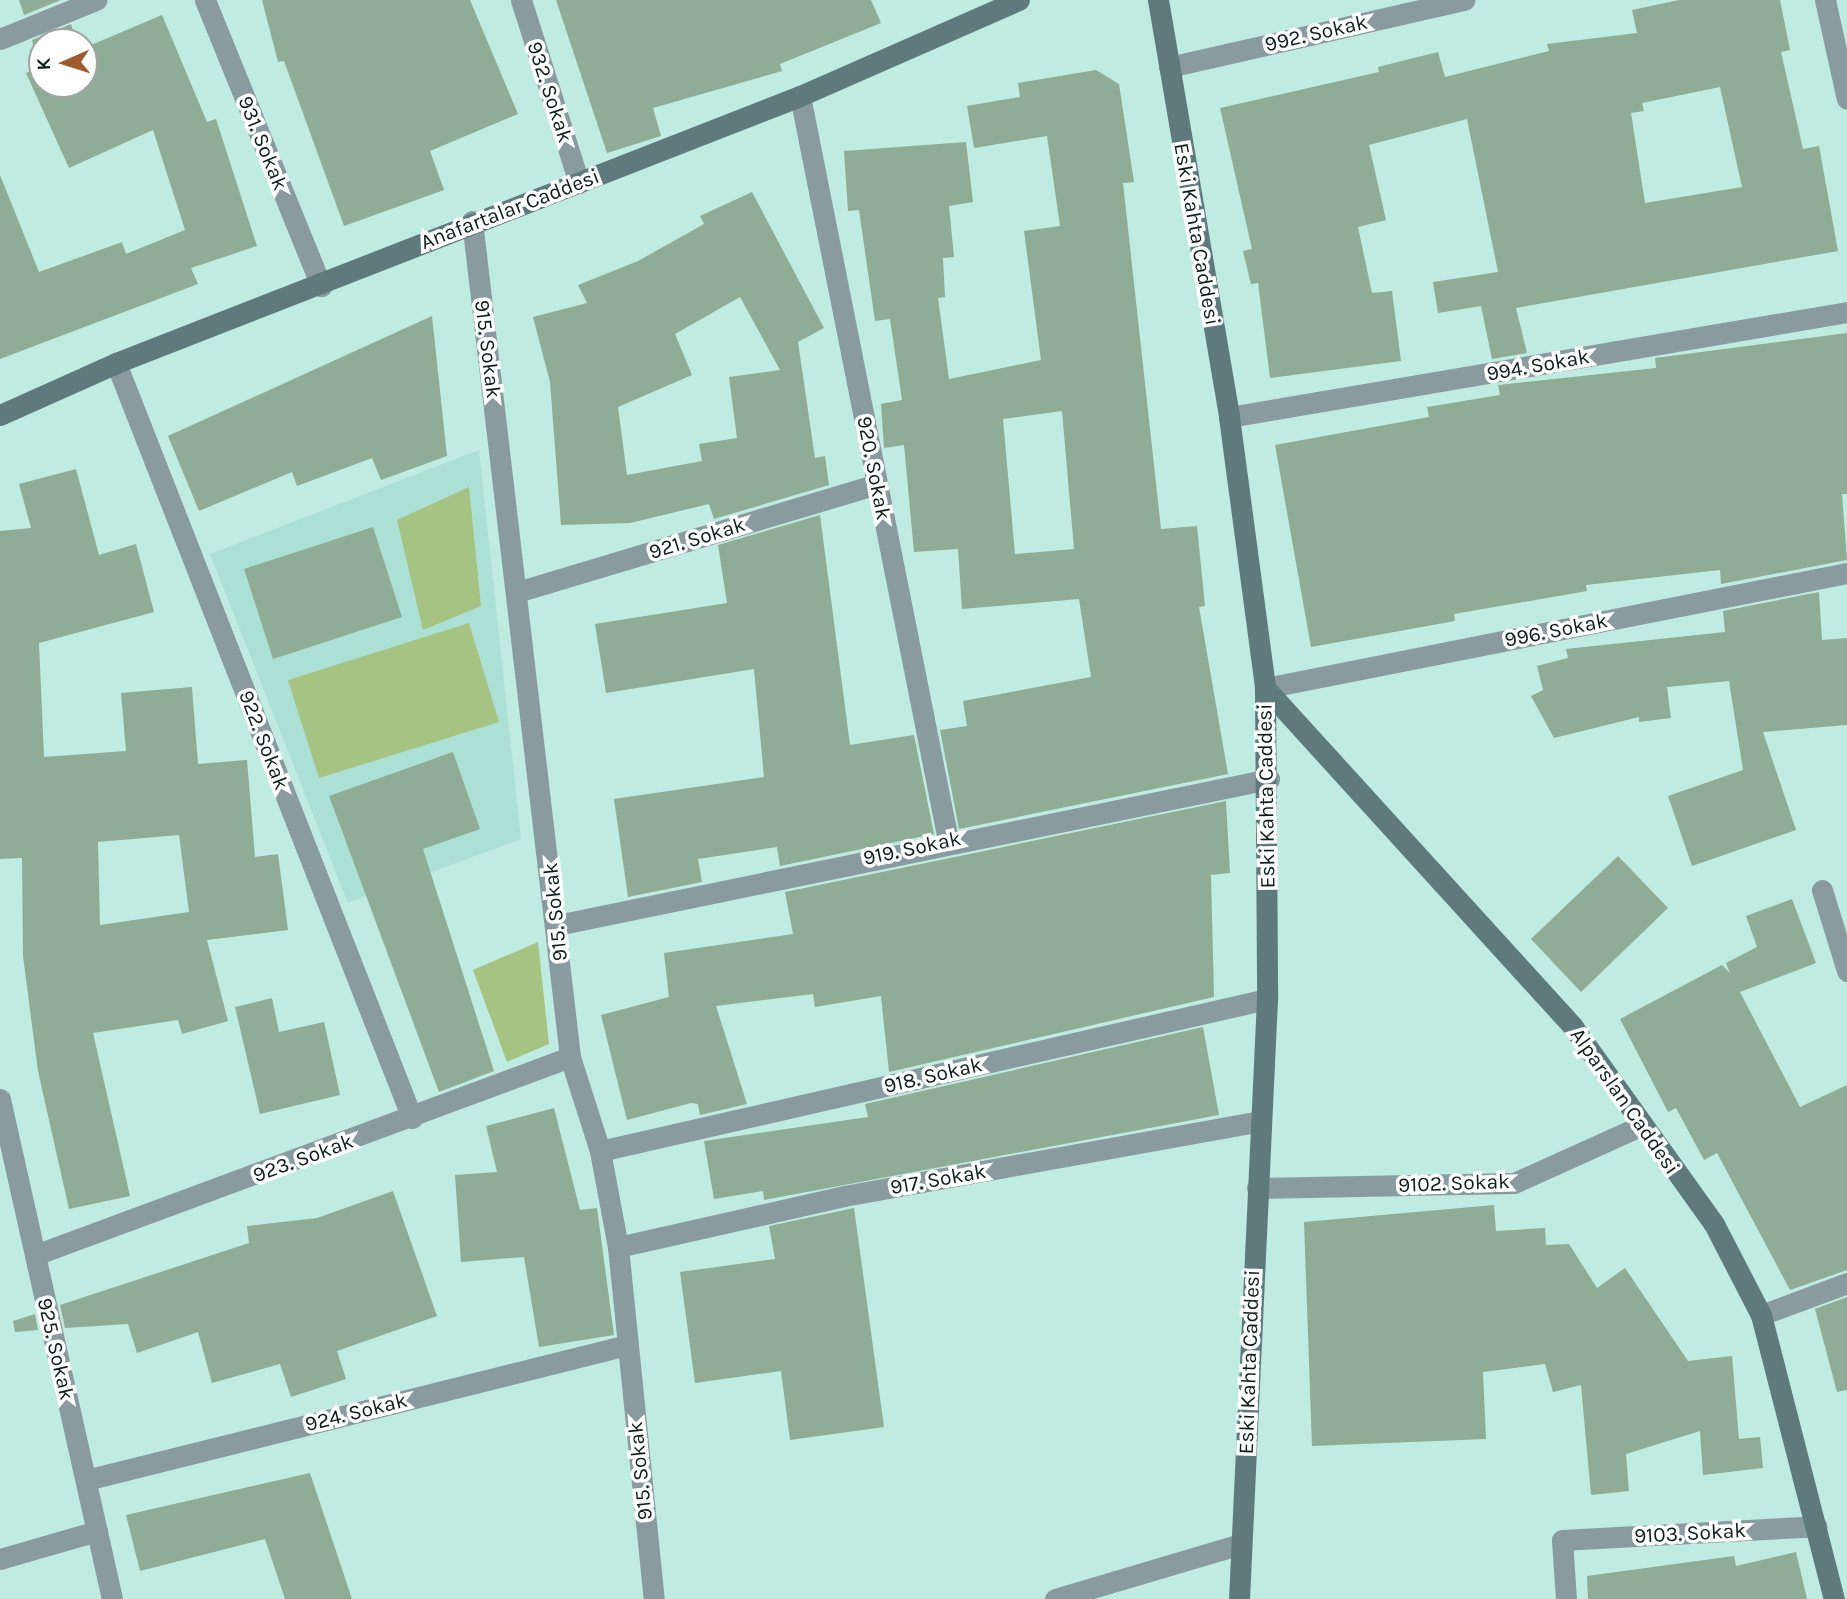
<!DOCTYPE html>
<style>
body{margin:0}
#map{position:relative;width:1847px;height:1599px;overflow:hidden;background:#c0ebe1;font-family:Karla,sans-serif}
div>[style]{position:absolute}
.built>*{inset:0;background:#ace0d4}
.green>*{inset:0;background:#a5c382}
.building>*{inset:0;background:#8eac96}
.street>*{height:21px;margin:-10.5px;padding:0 10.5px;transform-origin:10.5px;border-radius:10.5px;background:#899b9e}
.secondary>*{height:21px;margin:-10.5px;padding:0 10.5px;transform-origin:10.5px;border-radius:10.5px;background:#5f7a7d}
span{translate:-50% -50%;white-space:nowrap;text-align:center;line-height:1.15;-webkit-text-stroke:7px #fff;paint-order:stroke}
.street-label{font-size:21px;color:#0d1d1a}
.north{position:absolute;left:28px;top:28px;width:70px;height:70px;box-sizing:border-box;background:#fff;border:2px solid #9ea5a3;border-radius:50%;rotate:267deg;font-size:19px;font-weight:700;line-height:28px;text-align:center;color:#0d1d1a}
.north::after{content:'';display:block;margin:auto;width:24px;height:32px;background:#9f5b2d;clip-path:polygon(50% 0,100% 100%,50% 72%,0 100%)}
</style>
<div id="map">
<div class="built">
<div style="clip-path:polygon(479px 450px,521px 839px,348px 903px,210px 554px)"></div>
</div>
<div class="green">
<div style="clip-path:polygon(469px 487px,481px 606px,423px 630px,397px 520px)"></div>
<div style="clip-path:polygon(469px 623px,499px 722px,319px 778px,288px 680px)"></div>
<div style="clip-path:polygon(538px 942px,549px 1044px,507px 1062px,473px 970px)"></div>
</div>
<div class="building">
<div style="clip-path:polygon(19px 0,61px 0,24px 15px)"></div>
<div style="clip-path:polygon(262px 0,470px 0,518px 114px,430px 151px,444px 190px,344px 226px,284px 61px,278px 62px)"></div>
<div style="clip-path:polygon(556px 0,871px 0,881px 23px,780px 64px,782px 71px,653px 108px,661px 136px,607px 153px)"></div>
<div style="clip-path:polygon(evenodd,1679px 0,1780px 0,1790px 50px,1781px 52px,1803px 149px,1819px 146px,1838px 251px,1516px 308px,1527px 353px,1492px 359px,1481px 306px,1438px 313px,1433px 282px,1498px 272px,1467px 119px,1369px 145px,1386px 220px,1358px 227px,1372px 293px,1392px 291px,1401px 361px,1270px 378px,1258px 283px,1251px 284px,1243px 251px,1252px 249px,1220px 108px,1379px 72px,1378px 67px,1438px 52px,1445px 77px,1549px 51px,1547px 44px,1637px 33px,1632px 10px,1679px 0,1720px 87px,1742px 187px,1645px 203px,1631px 113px,1644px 111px,1642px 103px,1720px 87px)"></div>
<div style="clip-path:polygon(162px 15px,207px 122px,216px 119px,257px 246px,191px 268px,198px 284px,0 359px,0 175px,39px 272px,122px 242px,126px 254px,185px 230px,153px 130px,69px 168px,26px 73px,40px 67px,32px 40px,71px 24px,77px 42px,42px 42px,42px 84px,84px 84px,84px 48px)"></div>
<div style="clip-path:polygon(evenodd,1096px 70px,1119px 84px,1134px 182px,1123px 183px,1161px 529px,1197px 526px,1205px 606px,1199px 607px,1228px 774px,959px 829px,940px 730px,967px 726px,963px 701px,1091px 677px,1079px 599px,962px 609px,958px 549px,914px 552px,904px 445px,884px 448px,881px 404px,902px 400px,890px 319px,875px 321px,859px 210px,848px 211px,844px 151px,966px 142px,973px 202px,949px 206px,954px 257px,943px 258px,945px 297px,938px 298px,949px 379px,1041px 360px,1024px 231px,1060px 226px,1047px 136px,974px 148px,967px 106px,1020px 97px,1018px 83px,1096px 70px,1062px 411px,1074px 549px,1015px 554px,1003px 419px,1062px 411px)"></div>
<div style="clip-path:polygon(evenodd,752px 192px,824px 328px,798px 342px,815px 458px,825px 456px,829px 485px,714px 519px,709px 504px,630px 523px,561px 525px,550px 382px,533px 317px,587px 303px,578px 285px,638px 261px,704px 224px,700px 216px,752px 192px,740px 297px,780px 370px,729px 377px,737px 438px,699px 444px,702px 461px,627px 475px,618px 407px,692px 375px,675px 334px,740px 297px)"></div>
<div style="clip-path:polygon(432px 316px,447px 456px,381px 480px,372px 458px,297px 486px,292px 472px,199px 511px,168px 436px)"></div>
<div style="clip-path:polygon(1847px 333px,1847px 494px,1842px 494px,1847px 560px,1721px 584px,1720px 570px,1586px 585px,1587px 591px,1454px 614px,1455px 621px,1311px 647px,1275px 445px,1429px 417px,1427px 407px,1500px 395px,1498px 385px,1656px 368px,1655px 358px)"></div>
<div style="clip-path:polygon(evenodd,76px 469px,99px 555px,136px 544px,154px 612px,39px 643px,44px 757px,126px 751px,121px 693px,192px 687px,198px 764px,247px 760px,255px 857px,278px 854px,288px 930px,207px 940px,228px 1021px,182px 1034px,178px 1020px,93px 1033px,130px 1196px,69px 1209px,38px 1071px,23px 956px,22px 858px,0 859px,0 531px,31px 528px,19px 484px,76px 469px,179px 835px,189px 912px,100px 925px,98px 842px,179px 835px)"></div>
<div style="clip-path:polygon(820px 515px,850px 745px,914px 735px,934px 834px,780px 866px,777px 847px,698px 859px,702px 882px,628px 897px,614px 799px,764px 777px,754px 669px,606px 693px,595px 624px,727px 603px,718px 545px)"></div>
<div style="clip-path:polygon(373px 527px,402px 617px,273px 659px,244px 569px)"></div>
<div style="clip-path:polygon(1819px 592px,1822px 640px,1847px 638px,1847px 725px,1763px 732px,1796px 830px,1692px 866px,1668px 796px,1743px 770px,1729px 681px,1667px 687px,1671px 718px,1639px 722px,1639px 717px,1554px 738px,1531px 696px,1543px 690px,1537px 666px,1568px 658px,1566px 649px,1725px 632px,1723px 611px)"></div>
<div style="clip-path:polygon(453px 752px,480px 829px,423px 849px,494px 1071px,439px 1092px,329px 796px)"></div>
<div style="clip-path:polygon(1226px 801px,1230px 873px,1211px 875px,1214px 997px,889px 1072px,881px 996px,815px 1007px,813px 994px,716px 1006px,747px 1104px,700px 1115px,698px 1104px,691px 1103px,627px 1120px,601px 1015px,669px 997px,664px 953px,793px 934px,785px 892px)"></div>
<div style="clip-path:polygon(1618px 856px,1668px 908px,1581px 992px,1531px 939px)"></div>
<div style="clip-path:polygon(1792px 899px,1816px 963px,1740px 992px,1800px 1107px,1847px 1085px,1847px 1270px,1790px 1290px,1717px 1153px,1704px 1160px,1676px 1108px,1668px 1112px,1620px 1019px,1722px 965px,1730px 973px,1726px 963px,1757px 947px,1746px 916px)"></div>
<div style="clip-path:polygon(272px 998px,279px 1032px,324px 1022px,340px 1095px,260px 1114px,235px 1007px)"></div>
<div style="clip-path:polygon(1203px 1027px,1219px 1115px,764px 1200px,763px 1191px,714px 1199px,704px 1141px,868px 1117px,865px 1104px)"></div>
<div style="clip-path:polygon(554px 1108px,580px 1210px,597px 1208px,614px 1335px,539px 1347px,524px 1257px,461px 1262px,455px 1175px,497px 1172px,486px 1126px)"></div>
<div style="clip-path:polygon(393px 1191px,437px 1316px,337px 1351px,346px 1379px,291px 1397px,280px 1364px,212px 1383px,198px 1332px,137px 1353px,128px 1324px,65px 1328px,60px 1305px,249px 1243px,247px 1226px,317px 1218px)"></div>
<div style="clip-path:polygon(1494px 1205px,1496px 1231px,1545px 1228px,1546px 1245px,1569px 1244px,1597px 1288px,1625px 1268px,1688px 1361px,1732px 1356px,1739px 1439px,1760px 1437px,1763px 1468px,1703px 1475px,1700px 1431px,1626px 1454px,1629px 1491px,1591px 1495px,1581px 1385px,1553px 1392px,1545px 1364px,1483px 1372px,1486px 1439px,1312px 1446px,1304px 1222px)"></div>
<div style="clip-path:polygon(854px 1208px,884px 1427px,790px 1440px,781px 1371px,695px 1383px,680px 1272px,775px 1259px,769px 1226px)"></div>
<div style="clip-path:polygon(1847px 1297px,1847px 1390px,1837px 1392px,1815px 1309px)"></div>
<div style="clip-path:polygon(35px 1314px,38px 1330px,15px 1332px,13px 1321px)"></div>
<div style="clip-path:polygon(310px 1473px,352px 1599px,285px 1599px,265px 1539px,140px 1571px,126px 1515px)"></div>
<div style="clip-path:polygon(1796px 1552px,1807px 1599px,1588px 1599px,1587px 1576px,1734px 1556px,1736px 1566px)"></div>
</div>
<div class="street">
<div style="left:205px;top:0;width:309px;rotate:67.9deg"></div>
<div style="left:521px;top:0;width:192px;rotate:72.4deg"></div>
<div style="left:1825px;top:0;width:101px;rotate:77.5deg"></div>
<div style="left:0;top:39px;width:104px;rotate:-22.1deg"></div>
<div style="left:1169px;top:67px;width:303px;rotate:-12.8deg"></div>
<div style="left:800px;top:96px;width:759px;rotate:78.75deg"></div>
<div style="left:472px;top:221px;width:842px;rotate:83.31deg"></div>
<div style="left:570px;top:1057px;width:99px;rotate:72.3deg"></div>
<div style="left:600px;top:1151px;width:98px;rotate:79.4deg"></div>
<div style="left:618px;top:1247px;width:354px;rotate:84.2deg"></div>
<div style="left:116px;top:363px;width:811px;rotate:68.59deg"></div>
<div style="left:1229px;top:417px;width:627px;rotate:-9.64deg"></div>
<div style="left:517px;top:592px;width:376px;rotate:-16.7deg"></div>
<div style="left:1265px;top:688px;width:593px;rotate:-11.18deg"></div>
<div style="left:1822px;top:890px;width:85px;rotate:72.8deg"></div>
<div style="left:557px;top:925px;width:727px;rotate:-11.59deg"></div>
<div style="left:0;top:1099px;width:512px;rotate:77.37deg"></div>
<div style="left:600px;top:1151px;width:684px;rotate:-12.84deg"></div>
<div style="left:1257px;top:1188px;width:257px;rotate:-1.1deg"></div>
<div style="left:1514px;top:1183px;width:138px;rotate:-24.3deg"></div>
<div style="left:618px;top:1247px;width:232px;rotate:-12.7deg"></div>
<div style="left:844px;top:1196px;width:423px;rotate:-10.2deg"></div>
<div style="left:35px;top:1255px;width:570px;rotate:-20.31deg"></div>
<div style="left:1761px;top:1315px;width:92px;rotate:-20.4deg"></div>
<div style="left:86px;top:1480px;width:558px;rotate:-14.01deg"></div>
<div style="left:0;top:1559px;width:101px;rotate:-16.1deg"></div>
<div style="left:1055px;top:1599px;width:194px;rotate:-16.5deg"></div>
<div style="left:1566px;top:1599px;width:59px;rotate:-93.9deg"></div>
<div style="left:1562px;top:1540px;width:255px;rotate:-3.1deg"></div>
</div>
<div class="secondary">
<div style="left:1158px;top:0;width:423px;rotate:80.3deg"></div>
<div style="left:1229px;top:417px;width:273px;rotate:82.4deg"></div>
<div style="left:1265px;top:688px;width:311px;rotate:89.6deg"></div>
<div style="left:1267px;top:999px;width:601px;rotate:92.67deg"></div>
<div style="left:0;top:415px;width:127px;rotate:-24.1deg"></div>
<div style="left:116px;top:363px;width:734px;rotate:-21.32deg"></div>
<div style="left:800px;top:96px;width:239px;rotate:-23.7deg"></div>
<div style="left:1265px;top:688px;width:458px;rotate:47.7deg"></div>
<div style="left:1573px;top:1027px;width:242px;rotate:54.4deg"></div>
<div style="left:1714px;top:1224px;width:102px;rotate:62.7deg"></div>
<div style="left:1761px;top:1315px;width:293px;rotate:75.6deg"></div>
</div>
<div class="street-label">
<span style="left:1316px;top:33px;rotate:-13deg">992. Sokak</span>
<span style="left:550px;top:92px;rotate:72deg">932. Sokak</span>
<span style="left:263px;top:143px;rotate:68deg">931. Sokak</span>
<span style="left:510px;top:209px;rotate:-21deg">Anafartalar Caddesi</span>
<span style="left:1197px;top:234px;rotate:80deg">Eski Kahta Caddesi</span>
<span style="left:488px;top:349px;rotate:83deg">915. Sokak</span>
<span style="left:1538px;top:365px;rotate:-10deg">994. Sokak</span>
<span style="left:874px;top:468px;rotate:79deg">920. Sokak</span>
<span style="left:697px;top:538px;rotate:-17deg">921. Sokak</span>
<span style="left:1556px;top:630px;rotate:-11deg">996. Sokak</span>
<span style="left:264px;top:740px;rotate:69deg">922. Sokak</span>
<span style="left:1266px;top:796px;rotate:-91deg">Eski Kahta Caddesi</span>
<span style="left:912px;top:848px;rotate:-12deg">919. Sokak</span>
<span style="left:555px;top:912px;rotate:-96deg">915. Sokak</span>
<span style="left:933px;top:1075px;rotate:-13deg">918. Sokak</span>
<span style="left:1625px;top:1101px;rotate:55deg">Alparslan Caddesi</span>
<span style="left:303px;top:1158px;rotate:-20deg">923. Sokak</span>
<span style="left:938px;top:1179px;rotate:-10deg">917. Sokak</span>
<span style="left:1454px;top:1183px;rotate:-2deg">9102. Sokak</span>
<span style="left:56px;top:1349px;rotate:77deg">925. Sokak</span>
<span style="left:1249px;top:1362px;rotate:-88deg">Eski Kahta Caddesi</span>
<span style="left:356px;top:1412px;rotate:-14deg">924. Sokak</span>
<span style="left:640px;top:1471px;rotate:-96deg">915. Sokak</span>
<span style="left:1690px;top:1533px;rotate:-3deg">9103. Sokak</span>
</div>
<div class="north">K</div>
</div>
